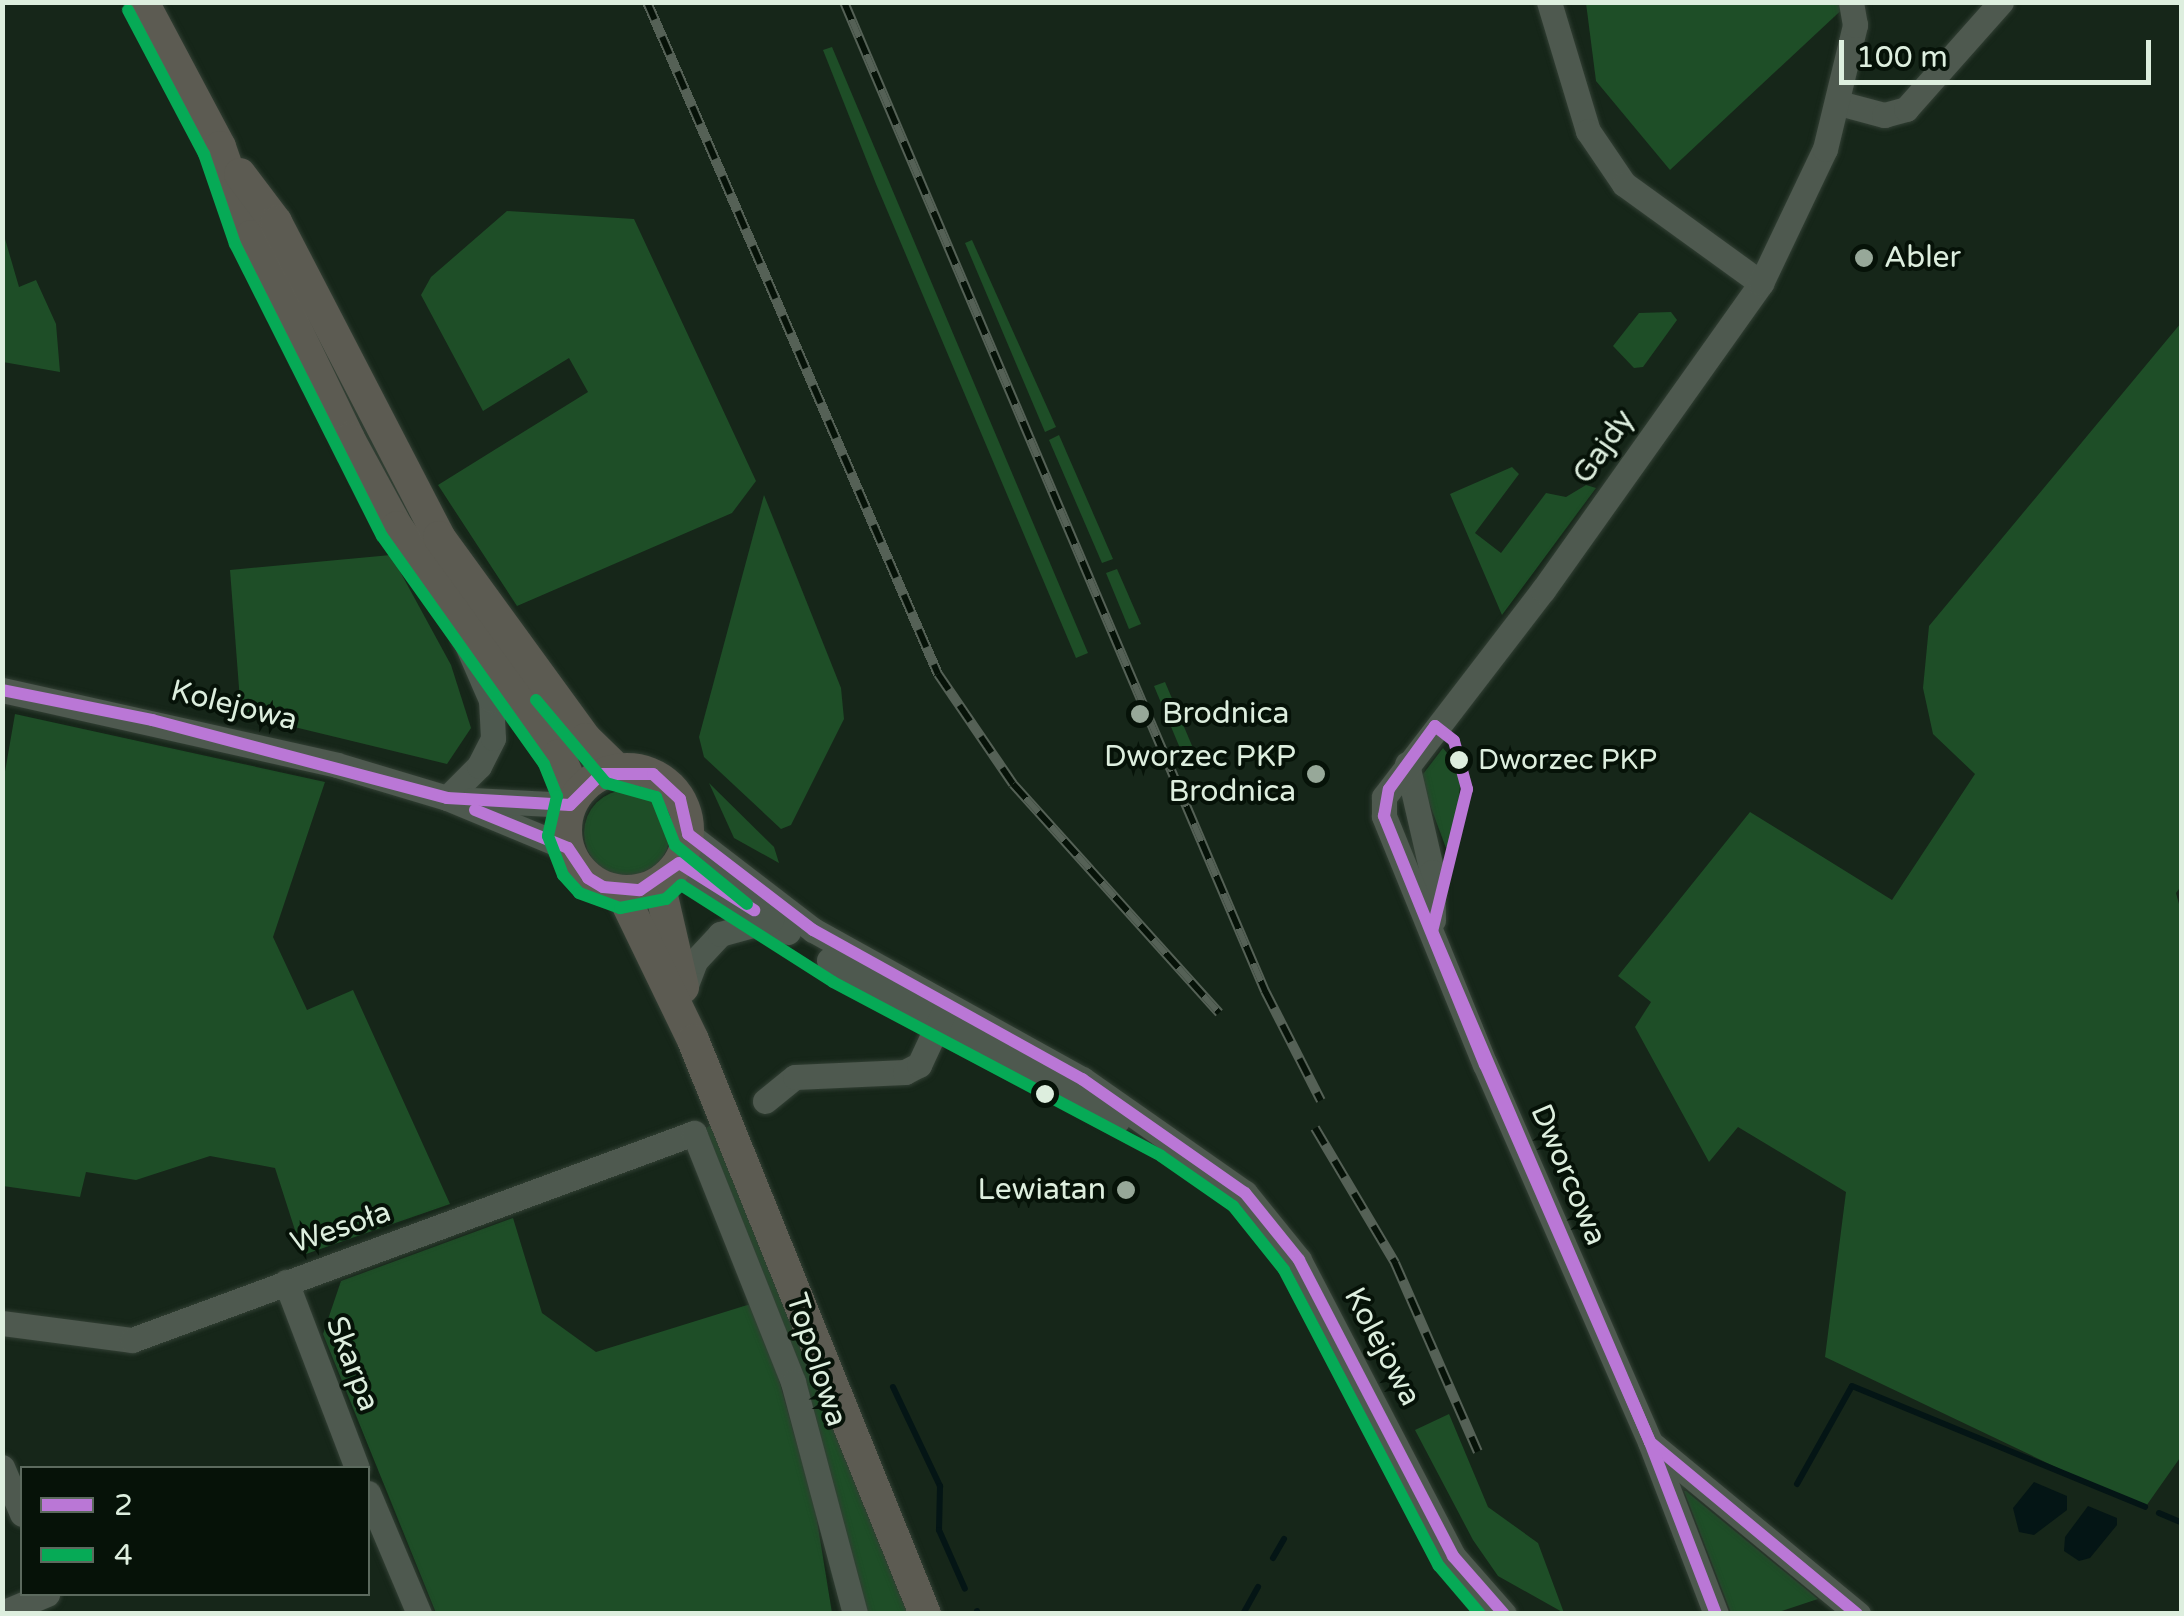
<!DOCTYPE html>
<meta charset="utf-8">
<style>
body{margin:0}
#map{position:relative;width:2184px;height:1616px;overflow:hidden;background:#162619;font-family:"Varela Round",sans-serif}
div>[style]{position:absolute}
.green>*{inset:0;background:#1e4e27}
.round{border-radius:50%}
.water>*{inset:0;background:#041515}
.stream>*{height:6px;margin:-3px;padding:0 3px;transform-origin:3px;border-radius:3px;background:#041515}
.roads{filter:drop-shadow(0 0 2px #323f34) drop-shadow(0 0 2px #323f34)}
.minor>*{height:25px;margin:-12.5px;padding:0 12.5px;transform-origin:12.5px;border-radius:12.5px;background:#4e594f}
.major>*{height:32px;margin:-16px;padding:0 16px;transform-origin:16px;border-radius:16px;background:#5c5b52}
.major>.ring{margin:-16px;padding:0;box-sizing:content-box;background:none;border:32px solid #5c5b52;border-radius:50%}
.rail>*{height:10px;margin-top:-5px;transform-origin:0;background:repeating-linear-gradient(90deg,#061208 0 19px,#556156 0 38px);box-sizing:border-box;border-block:2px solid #556156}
.bus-1>*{height:12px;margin:-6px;padding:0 6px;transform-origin:6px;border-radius:6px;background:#ba77d6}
.bus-2>*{height:12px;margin:-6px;padding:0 6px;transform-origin:6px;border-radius:6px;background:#06aa56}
.dots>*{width:28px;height:28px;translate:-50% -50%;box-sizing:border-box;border:5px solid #061208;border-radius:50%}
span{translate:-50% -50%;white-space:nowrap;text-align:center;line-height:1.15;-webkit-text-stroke:8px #061208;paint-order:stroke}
.bus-label{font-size:28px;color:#ddeede}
.left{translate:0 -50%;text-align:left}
.poi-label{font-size:30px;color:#ddeede}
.right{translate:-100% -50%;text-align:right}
.street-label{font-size:30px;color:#ddeede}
.frame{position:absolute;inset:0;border:5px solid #ddeede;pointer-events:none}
.legend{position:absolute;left:20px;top:1466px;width:350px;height:130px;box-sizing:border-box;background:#061208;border:2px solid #5c6a5e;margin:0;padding:12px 18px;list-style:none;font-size:30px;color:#ddeede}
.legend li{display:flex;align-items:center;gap:20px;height:50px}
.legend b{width:50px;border:2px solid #5c6a5e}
.scale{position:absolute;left:1839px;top:40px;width:312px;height:45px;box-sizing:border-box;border:5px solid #ddeede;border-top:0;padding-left:12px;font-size:30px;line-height:35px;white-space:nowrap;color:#ddeede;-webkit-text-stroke:8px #061208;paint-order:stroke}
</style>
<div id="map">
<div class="green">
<div style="clip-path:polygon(1586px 3px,1849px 3px,1670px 170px,1596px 81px)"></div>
<div style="clip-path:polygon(832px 47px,1088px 653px,1076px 658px,876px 184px,823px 50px)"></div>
<div style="clip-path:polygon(507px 211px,634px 219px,756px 481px,732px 513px,517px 606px,438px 485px,588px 392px,569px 358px,483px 411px,421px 295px,431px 277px)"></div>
<div style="clip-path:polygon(3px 232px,19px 287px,36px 280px,56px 324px,60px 372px,3px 362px)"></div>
<div style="clip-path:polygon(972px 240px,1056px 427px,1045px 432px,965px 243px)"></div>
<div style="clip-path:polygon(1639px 313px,1671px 312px,1677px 320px,1643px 367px,1634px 368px,1613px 346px)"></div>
<div style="clip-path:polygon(2181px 323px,2182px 885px,2176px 893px,2182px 915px,2182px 1455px,2144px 1509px,1825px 1357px,1846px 1192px,1738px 1127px,1709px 1162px,1635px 1027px,1651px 1002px,1618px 976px,1750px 812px,1892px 900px,1975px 774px,1933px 734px,1923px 688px,1929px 626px)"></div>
<div style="clip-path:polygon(1059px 435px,1113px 559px,1102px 563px,1049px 440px)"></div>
<div style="clip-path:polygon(1512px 467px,1519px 474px,1475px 533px,1501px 553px,1546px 493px,1566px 497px,1586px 485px,1596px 488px,1502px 615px,1450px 494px)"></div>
<div style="clip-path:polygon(764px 495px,841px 688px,844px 719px,791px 825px,781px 829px,704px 757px,699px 737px)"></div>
<div style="clip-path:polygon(391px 555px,451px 665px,471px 728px,447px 764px,241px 714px,230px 570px)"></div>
<div style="clip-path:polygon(1117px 569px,1141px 624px,1129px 629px,1106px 573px)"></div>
<div style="clip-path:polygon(1165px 682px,1193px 748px,1182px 753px,1154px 686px)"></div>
<div style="clip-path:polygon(15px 714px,325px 782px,273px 937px,307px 1010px,353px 990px,450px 1204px,303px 1255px,275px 1168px,210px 1156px,136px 1180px,86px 1172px,80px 1197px,3px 1186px,2px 789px)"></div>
<div style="clip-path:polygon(1443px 748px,1458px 767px,1460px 786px,1455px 832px,1446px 848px,1420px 778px)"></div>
<div style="clip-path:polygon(709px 783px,774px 847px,779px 863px,734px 838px)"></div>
<div class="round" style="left:584px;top:790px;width:86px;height:86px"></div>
<div style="clip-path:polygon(713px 1123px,909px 1613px,866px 1613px,793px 1348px,704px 1130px)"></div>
<div style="clip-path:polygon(513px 1218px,542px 1313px,596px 1352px,757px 1302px,815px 1508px,832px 1613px,436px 1613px,323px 1334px,341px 1281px)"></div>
<div style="clip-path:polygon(1449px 1414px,1488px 1507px,1538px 1543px,1564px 1613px,1498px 1576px,1473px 1540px,1415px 1430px)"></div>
<div style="clip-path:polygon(1684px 1491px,1686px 1491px,1818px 1599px,1776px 1613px,1731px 1613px)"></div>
</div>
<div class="water">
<div style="clip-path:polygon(2034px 1482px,2067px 1496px,2067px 1510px,2034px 1535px,2019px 1532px,2013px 1508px)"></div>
<div style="clip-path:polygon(2088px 1506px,2117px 1518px,2117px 1525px,2090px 1558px,2079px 1561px,2064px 1551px,2065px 1537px)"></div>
</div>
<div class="stream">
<div style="left:2182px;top:891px;width:6px;rotate:90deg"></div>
<div style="left:893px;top:1387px;width:110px;rotate:64.6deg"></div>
<div style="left:940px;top:1486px;width:44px;rotate:91.3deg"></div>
<div style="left:939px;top:1530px;width:64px;rotate:66.2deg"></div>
<div style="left:1797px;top:1484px;width:112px;rotate:-60.7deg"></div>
<div style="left:1852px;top:1386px;width:317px;rotate:22.4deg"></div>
<div style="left:2159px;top:1513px;width:25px;rotate:23deg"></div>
<div style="left:1273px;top:1558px;width:22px;rotate:-60deg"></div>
<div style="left:977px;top:1611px;width:3px;rotate:72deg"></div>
<div style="left:1243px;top:1614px;width:31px;rotate:-61deg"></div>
</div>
<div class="roads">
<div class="minor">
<div style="left:1549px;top:2px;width:135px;rotate:73.2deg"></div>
<div style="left:1588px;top:131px;width:64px;rotate:55.8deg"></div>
<div style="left:1624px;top:184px;width:169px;rotate:35.9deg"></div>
<div style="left:1839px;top:103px;width:47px;rotate:14.9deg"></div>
<div style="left:1884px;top:115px;width:23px;rotate:-15deg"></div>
<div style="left:1906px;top:109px;width:143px;rotate:-48.4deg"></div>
<div style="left:2px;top:690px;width:343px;rotate:12.6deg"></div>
<div style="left:337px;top:765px;width:115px;rotate:16.7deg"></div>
<div style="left:447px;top:798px;width:131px;rotate:22.5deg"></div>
<div style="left:1407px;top:764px;width:111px;rotate:77deg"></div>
<div style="left:1432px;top:872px;width:48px;rotate:88.8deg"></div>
<div style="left:447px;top:798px;width:45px;rotate:-45deg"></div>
<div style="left:479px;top:766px;width:31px;rotate:-63deg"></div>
<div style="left:493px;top:738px;width:38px;rotate:-93deg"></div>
<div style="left:491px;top:700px;width:68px;rotate:-113.5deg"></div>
<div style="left:472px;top:800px;width:98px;rotate:2.9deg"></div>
<div style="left:688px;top:834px;width:158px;rotate:37.5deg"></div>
<div style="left:813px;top:930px;width:308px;rotate:29deg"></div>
<div style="left:1082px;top:1079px;width:199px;rotate:35deg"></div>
<div style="left:1245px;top:1193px;width:86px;rotate:51.1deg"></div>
<div style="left:1299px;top:1260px;width:334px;rotate:62.5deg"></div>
<div style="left:1453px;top:1556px;width:77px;rotate:48.7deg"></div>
<div style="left:679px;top:863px;width:129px;rotate:32.3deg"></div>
<div style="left:829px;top:960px;width:330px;rotate:29deg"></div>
<div style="left:684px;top:990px;width:31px;rotate:-69deg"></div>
<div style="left:695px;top:961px;width:37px;rotate:-47deg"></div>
<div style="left:720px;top:934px;width:53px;rotate:-15.4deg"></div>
<div style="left:765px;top:1101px;width:38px;rotate:-39deg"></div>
<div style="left:795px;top:1077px;width:110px;rotate:-2.6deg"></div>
<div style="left:905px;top:1072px;width:16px;rotate:-27deg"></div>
<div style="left:919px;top:1065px;width:64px;rotate:-65deg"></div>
<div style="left:286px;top:1282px;width:199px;rotate:69.1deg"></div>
<div style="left:2px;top:1323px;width:131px;rotate:7.5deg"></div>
<div style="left:132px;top:1340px;width:599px;rotate:-20.22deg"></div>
<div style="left:694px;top:1133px;width:268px;rotate:68.3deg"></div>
<div style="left:793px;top:1382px;width:240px;rotate:75deg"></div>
<div style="left:1653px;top:1445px;width:266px;rotate:39.5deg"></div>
<div style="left:2px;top:1467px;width:51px;rotate:66.9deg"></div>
<div style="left:368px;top:1493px;width:131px;rotate:67.1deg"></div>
<div style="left:2px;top:1613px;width:49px;rotate:-22.9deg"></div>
<div style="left:1716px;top:1614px;width:184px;rotate:-111deg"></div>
<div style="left:1650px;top:1442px;width:412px;rotate:-113.6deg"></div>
<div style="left:1485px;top:1065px;width:269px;rotate:-112.1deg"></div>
<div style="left:1384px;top:816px;width:19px;rotate:-90deg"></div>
<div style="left:1384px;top:797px;width:261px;rotate:-52.5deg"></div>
<div style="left:1543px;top:590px;width:377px;rotate:-54.6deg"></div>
<div style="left:1761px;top:283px;width:148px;rotate:-64.5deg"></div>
<div style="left:1825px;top:149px;width:128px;rotate:-76.4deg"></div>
<div style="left:1855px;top:25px;width:23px;rotate:-100deg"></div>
</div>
<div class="major">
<div style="left:143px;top:2px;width:164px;rotate:62deg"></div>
<div style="left:220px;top:147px;width:94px;rotate:70.8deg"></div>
<div style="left:251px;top:236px;width:225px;rotate:64.2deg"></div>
<div style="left:349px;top:439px;width:100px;rotate:61.4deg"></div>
<div style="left:397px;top:527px;width:280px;rotate:54.6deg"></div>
<div style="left:559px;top:755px;width:43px;rotate:67deg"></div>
<div style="left:240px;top:174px;width:60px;rotate:53.1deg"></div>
<div style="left:276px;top:222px;width:355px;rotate:62.6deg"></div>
<div style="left:439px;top:537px;width:250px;rotate:54deg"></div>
<div style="left:586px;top:739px;width:43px;rotate:44.1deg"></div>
<div class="ring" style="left:566px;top:769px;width:90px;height:90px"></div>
<div style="left:659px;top:883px;width:107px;rotate:77deg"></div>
<div style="left:621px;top:891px;width:165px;rotate:64.2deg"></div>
<div style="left:693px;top:1040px;width:619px;rotate:67.99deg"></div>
</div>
</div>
<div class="rail">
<div style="left:647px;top:2px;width:732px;rotate:66.59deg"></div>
<div style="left:938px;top:674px;width:133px;rotate:55.7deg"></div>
<div style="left:1013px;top:784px;width:308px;rotate:48deg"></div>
<div style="left:844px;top:2px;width:1075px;rotate:66.94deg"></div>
<div style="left:1265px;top:991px;width:123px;rotate:63deg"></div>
<div style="left:1315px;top:1128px;width:157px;rotate:59.3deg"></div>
<div style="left:1395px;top:1263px;width:206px;rotate:66.3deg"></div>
</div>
<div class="bus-1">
<div style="left:2px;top:690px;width:153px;rotate:11.3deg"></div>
<div style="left:152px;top:720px;width:305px;rotate:14.8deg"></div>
<div style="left:447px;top:798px;width:123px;rotate:3.3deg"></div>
<div style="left:570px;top:805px;width:44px;rotate:-45deg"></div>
<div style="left:601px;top:774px;width:52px"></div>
<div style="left:653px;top:774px;width:37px;rotate:43deg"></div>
<div style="left:680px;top:799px;width:36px;rotate:77deg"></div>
<div style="left:688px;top:834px;width:158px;rotate:37.5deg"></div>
<div style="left:813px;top:930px;width:308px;rotate:29deg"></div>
<div style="left:1082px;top:1079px;width:199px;rotate:35deg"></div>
<div style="left:1245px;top:1193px;width:86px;rotate:51.1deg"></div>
<div style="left:1299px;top:1260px;width:334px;rotate:62.5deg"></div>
<div style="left:1453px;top:1556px;width:77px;rotate:48.7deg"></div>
<div style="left:1435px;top:726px;width:24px;rotate:38deg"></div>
<div style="left:1454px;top:741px;width:50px;rotate:74.8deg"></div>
<div style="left:1467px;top:789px;width:146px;rotate:103.8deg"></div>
<div style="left:1432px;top:931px;width:556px;rotate:66.9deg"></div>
<div style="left:1650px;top:1442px;width:412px;rotate:-113.6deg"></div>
<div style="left:1485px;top:1065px;width:269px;rotate:-112.1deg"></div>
<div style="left:1384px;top:816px;width:27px;rotate:-80deg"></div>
<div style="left:1389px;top:789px;width:78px;rotate:-53.9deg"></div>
<div style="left:475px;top:810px;width:100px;rotate:22.2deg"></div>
<div style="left:568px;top:848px;width:36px;rotate:56deg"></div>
<div style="left:588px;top:878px;width:17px;rotate:31deg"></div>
<div style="left:603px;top:887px;width:37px;rotate:5deg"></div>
<div style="left:640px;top:890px;width:47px;rotate:-34.7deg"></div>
<div style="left:679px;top:863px;width:89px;rotate:32.1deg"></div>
<div style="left:1650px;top:1442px;width:269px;rotate:39.7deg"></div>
<div style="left:1650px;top:1442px;width:184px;rotate:69deg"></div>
</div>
<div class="bus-2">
<div style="left:128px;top:10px;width:163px;rotate:62.2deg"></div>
<div style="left:204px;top:154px;width:95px;rotate:71deg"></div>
<div style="left:235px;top:244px;width:327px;rotate:63.3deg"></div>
<div style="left:382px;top:536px;width:280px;rotate:54.6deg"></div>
<div style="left:544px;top:764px;width:35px;rotate:68deg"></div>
<div style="left:557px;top:796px;width:41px;rotate:102.7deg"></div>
<div style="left:548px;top:836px;width:42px;rotate:69deg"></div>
<div style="left:563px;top:875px;width:24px;rotate:48deg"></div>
<div style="left:579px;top:893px;width:44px;rotate:20.1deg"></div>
<div style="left:620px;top:908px;width:47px;rotate:-11.1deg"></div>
<div style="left:666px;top:899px;width:21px;rotate:-43deg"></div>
<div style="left:681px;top:885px;width:180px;rotate:32.5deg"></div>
<div style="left:833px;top:982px;width:371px;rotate:27.9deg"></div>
<div style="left:1161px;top:1156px;width:88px;rotate:34.8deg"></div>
<div style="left:1233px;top:1206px;width:82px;rotate:51.4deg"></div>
<div style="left:1284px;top:1270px;width:334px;rotate:62.4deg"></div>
<div style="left:1439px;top:1566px;width:63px;rotate:49.5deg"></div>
<div style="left:536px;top:700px;width:109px;rotate:49.9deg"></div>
<div style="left:606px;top:783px;width:52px;rotate:15.6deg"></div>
<div style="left:656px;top:797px;width:52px;rotate:68.4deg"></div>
<div style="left:675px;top:845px;width:93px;rotate:39.3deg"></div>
</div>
<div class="dots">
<div style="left:1864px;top:258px;background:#97a899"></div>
<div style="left:1140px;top:714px;background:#97a899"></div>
<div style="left:1459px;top:760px;background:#ddeede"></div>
<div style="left:1316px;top:774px;background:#97a899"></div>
<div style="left:1045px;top:1094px;background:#ddeede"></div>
<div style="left:1126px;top:1190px;background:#97a899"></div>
</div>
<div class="bus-label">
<span class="left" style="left:1478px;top:760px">Dworzec PKP</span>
</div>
<div class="poi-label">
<span class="left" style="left:1884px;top:258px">Abler</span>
<span class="left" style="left:1162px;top:714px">Brodnica</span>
<span class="right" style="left:1296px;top:774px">Dworzec PKP<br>Brodnica</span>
<span class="right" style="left:1106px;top:1190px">Lewiatan</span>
</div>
<div class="street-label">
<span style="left:1604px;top:447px;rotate:-55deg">Gajdy</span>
<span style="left:234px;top:706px;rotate:14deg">Kolejowa</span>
<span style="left:1568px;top:1175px;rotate:67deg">Dworcowa</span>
<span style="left:341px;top:1228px;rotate:-19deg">Wesoła</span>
<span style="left:1382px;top:1347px;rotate:62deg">Kolejowa</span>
<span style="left:816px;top:1360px;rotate:72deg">Topolowa</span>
<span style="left:352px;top:1364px;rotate:69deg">Skarpa</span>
</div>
<div class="frame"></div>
<ul class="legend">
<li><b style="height:12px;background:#ba77d6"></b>2</li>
<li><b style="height:12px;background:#06aa56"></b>4</li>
</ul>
<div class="scale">100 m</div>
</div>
